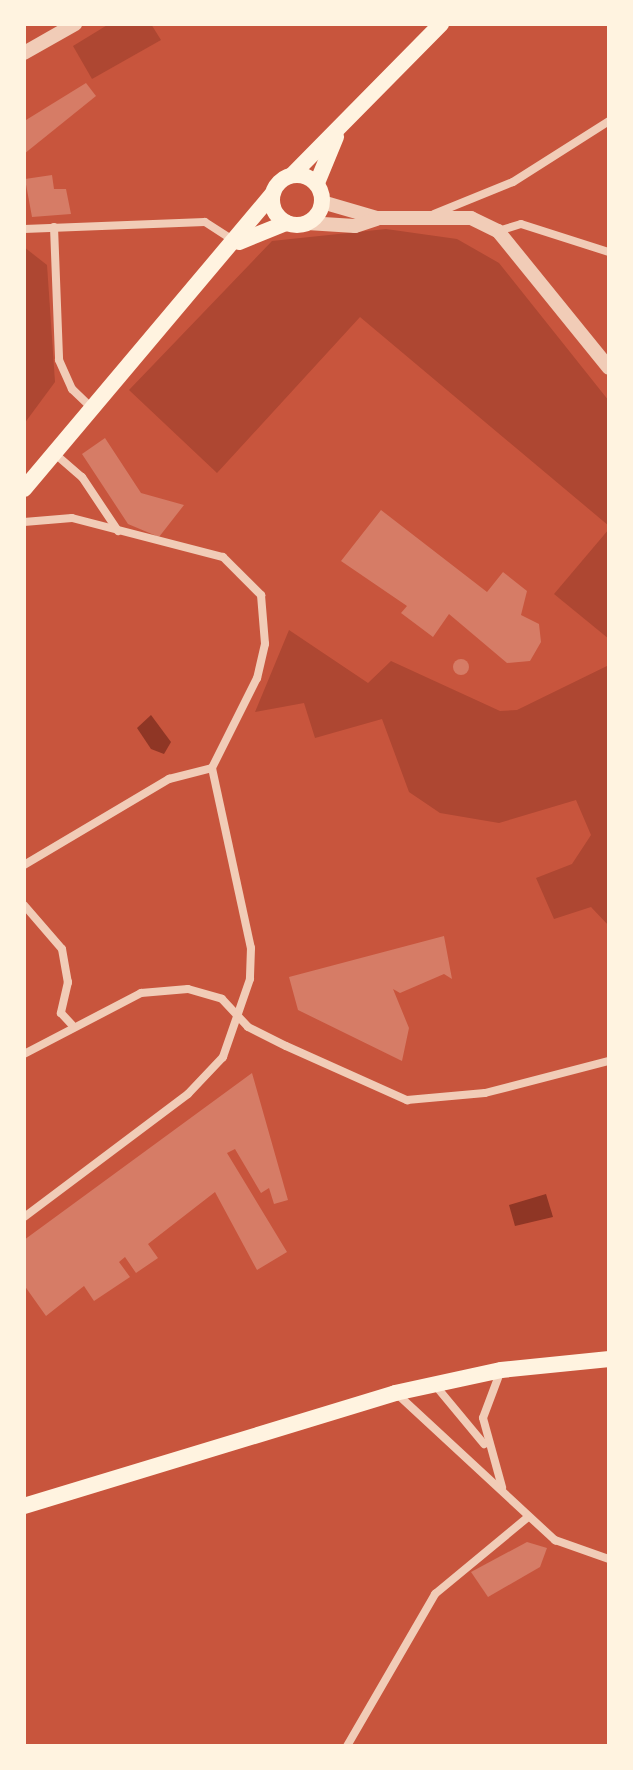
<!DOCTYPE html>
<style>
body{margin:0}
#map{position:relative;width:633px;height:1770px;overflow:hidden;background:#c8553d;font-family:"Times New Roman",serif}
div>[style]{position:absolute}
.green>*{inset:0;background:#ae4732}
.water>*{inset:0;background:#8f3625}
.building>*{inset:0;background:#d67c66}
.round{border-radius:50%}
.minor>*{height:8px;margin:-4px;padding:0 4px;transform-origin:4px;border-radius:4px;background:#f1ccb7}
.tertiary>*{height:14px;margin:-7px;padding:0 7px;transform-origin:7px;border-radius:7px;background:#f1ccb7}
.secondary>*{height:16px;margin:-8px;padding:0 8px;transform-origin:8px;border-radius:8px;background:#fff3e0}
.secondary>.ring{margin:-8px;padding:0;box-sizing:content-box;background:none;border:16px solid #fff3e0;border-radius:50%}
span{translate:-50% -50%;white-space:nowrap;text-align:center;line-height:1.15;-webkit-text-stroke:8px #fff3e0;paint-order:stroke}
.frame{position:absolute;inset:0;border:26px solid #fff3e0;pointer-events:none}
</style>
<div id="map">
<div class="green">
<div style="clip-path:polygon(109px 24px,151px 24px,161px 40px,92px 79px,73px 46px)"></div>
<div style="clip-path:polygon(386px 229px,457px 239px,499px 263px,609px 401px,609px 526px,360px 317px,217px 473px,129px 390px,272px 241px)"></div>
<div style="clip-path:polygon(24px 247px,47px 265px,55px 382px,24px 424px)"></div>
<div style="clip-path:polygon(609px 529px,609px 639px,554px 594px)"></div>
<div style="clip-path:polygon(289px 630px,368px 683px,391px 661px,500px 711px,517px 710px,609px 665px,609px 926px,591px 907px,554px 919px,536px 878px,572px 864px,591px 835px,576px 800px,499px 823px,440px 813px,409px 792px,382px 719px,315px 738px,304px 703px,255px 712px)"></div>
</div>
<div class="water">
<div style="clip-path:polygon(151px 715px,171px 742px,164px 754px,151px 749px,137px 728px)"></div>
<div style="clip-path:polygon(546px 1194px,553px 1217px,515px 1226px,509px 1205px)"></div>
</div>
<div class="building">
<div style="clip-path:polygon(86px 83px,96px 96px,24px 154px,26px 120px)"></div>
<div style="clip-path:polygon(52px 175px,54px 189px,66px 189px,71px 214px,32px 217px,25px 179px)"></div>
<div style="clip-path:polygon(105px 438px,141px 493px,184px 505px,159px 537px,128px 524px,82px 454px)"></div>
<div style="clip-path:polygon(381px 510px,487px 592px,503px 572px,527px 591px,521px 615px,539px 624px,541px 642px,530px 661px,507px 663px,449px 614px,433px 637px,401px 613px,407px 606px,341px 561px)"></div>
<div class="round" style="left:453px;top:659px;width:16px;height:16px"></div>
<div style="clip-path:polygon(444px 936px,452px 979px,444px 974px,400px 993px,393px 989px,409px 1028px,402px 1061px,298px 1010px,289px 977px)"></div>
<div style="clip-path:polygon(252px 1073px,288px 1200px,274px 1204px,269px 1188px,261px 1193px,235px 1149px,227px 1153px,287px 1252px,257px 1270px,215px 1192px,148px 1244px,158px 1258px,136px 1273px,125px 1257px,119px 1262px,130px 1277px,94px 1301px,84px 1286px,46px 1316px,24px 1285px,24px 1240px)"></div>
<div style="clip-path:polygon(527px 1542px,547px 1548px,540px 1567px,488px 1597px,471px 1572px)"></div>
</div>
<div class="minor">
<div style="left:434px;top:214px;width:85px;rotate:-22.1deg"></div>
<div style="left:513px;top:182px;width:114px;rotate:-32.4deg"></div>
<div style="left:54px;top:227px;width:133px;rotate:87.8deg"></div>
<div style="left:59px;top:360px;width:32px;rotate:66deg"></div>
<div style="left:72px;top:389px;width:28px;rotate:44deg"></div>
<div style="left:24px;top:229px;width:181px;rotate:-2.2deg"></div>
<div style="left:205px;top:222px;width:33px;rotate:33deg"></div>
<div style="left:498px;top:231px;width:24px;rotate:-17deg"></div>
<div style="left:521px;top:224px;width:92px;rotate:17.7deg"></div>
<div style="left:54px;top:453px;width:37px;rotate:41deg"></div>
<div style="left:82px;top:477px;width:65px;rotate:56.3deg"></div>
<div style="left:24px;top:522px;width:48px;rotate:-4.8deg"></div>
<div style="left:72px;top:518px;width:156px;rotate:14.5deg"></div>
<div style="left:223px;top:557px;width:54px;rotate:45deg"></div>
<div style="left:261px;top:595px;width:49px;rotate:85.3deg"></div>
<div style="left:265px;top:644px;width:35px;rotate:103deg"></div>
<div style="left:257px;top:678px;width:101px;rotate:116.6deg"></div>
<div style="left:212px;top:768px;width:184px;rotate:77.8deg"></div>
<div style="left:251px;top:948px;width:31px;rotate:92deg"></div>
<div style="left:250px;top:979px;width:83px;rotate:109.1deg"></div>
<div style="left:223px;top:1057px;width:51px;rotate:133.4deg"></div>
<div style="left:188px;top:1094px;width:205px;rotate:143.1deg"></div>
<div style="left:24px;top:865px;width:169px;rotate:-30.7deg"></div>
<div style="left:169px;top:779px;width:44px;rotate:-14.3deg"></div>
<div style="left:24px;top:905px;width:58px;rotate:49.2deg"></div>
<div style="left:62px;top:949px;width:34px;rotate:80deg"></div>
<div style="left:68px;top:982px;width:32px;rotate:103deg"></div>
<div style="left:61px;top:1013px;width:16px;rotate:47deg"></div>
<div style="left:24px;top:1054px;width:132px;rotate:-27.5deg"></div>
<div style="left:141px;top:993px;width:47px;rotate:-4.9deg"></div>
<div style="left:188px;top:989px;width:35px;rotate:16deg"></div>
<div style="left:222px;top:999px;width:38px;rotate:47deg"></div>
<div style="left:248px;top:1027px;width:42px;rotate:26.6deg"></div>
<div style="left:286px;top:1046px;width:133px;rotate:24.1deg"></div>
<div style="left:407px;top:1100px;width:78px;rotate:-5.1deg"></div>
<div style="left:485px;top:1093px;width:128px;rotate:-14.5deg"></div>
<div style="left:501px;top:1370px;width:51px;rotate:110.6deg"></div>
<div style="left:483px;top:1418px;width:72px;rotate:74.6deg"></div>
<div style="left:435px;top:1385px;width:77px;rotate:50.3deg"></div>
<div style="left:396px;top:1393px;width:217px;rotate:42.8deg"></div>
<div style="left:555px;top:1540px;width:57px;rotate:19.4deg"></div>
<div style="left:347px;top:1746px;width:176px;rotate:-59.9deg"></div>
<div style="left:435px;top:1594px;width:121px;rotate:-39.6deg"></div>
</div>
<div class="tertiary">
<div style="left:24px;top:53px;width:59px;rotate:-29.6deg"></div>
<div style="left:322px;top:202px;width:57px;rotate:16.2deg"></div>
<div style="left:377px;top:218px;width:94px"></div>
<div style="left:471px;top:218px;width:30px;rotate:26deg"></div>
<div style="left:498px;top:231px;width:176px;rotate:51deg"></div>
<div style="left:307px;top:223px;width:48px;rotate:3.6deg"></div>
<div style="left:355px;top:226px;width:23px;rotate:-18deg"></div>
</div>
<div class="secondary">
<div style="left:293px;top:174px;width:211px;rotate:-45.4deg"></div>
<div class="ring" style="left:272px;top:175px;width:34px;height:34px"></div>
<div style="left:317px;top:183px;width:50px;rotate:-67.6deg"></div>
<div style="left:239px;top:242px;width:51px;rotate:-22deg"></div>
<div style="left:24px;top:489px;width:385px;rotate:-49.9deg"></div>
<div style="left:24px;top:1506px;width:388px;rotate:-16.9deg"></div>
<div style="left:395px;top:1393px;width:108px;rotate:-12.2deg"></div>
<div style="left:501px;top:1370px;width:109px;rotate:-5.8deg"></div>
</div>
<div class="frame"></div>
</div>
